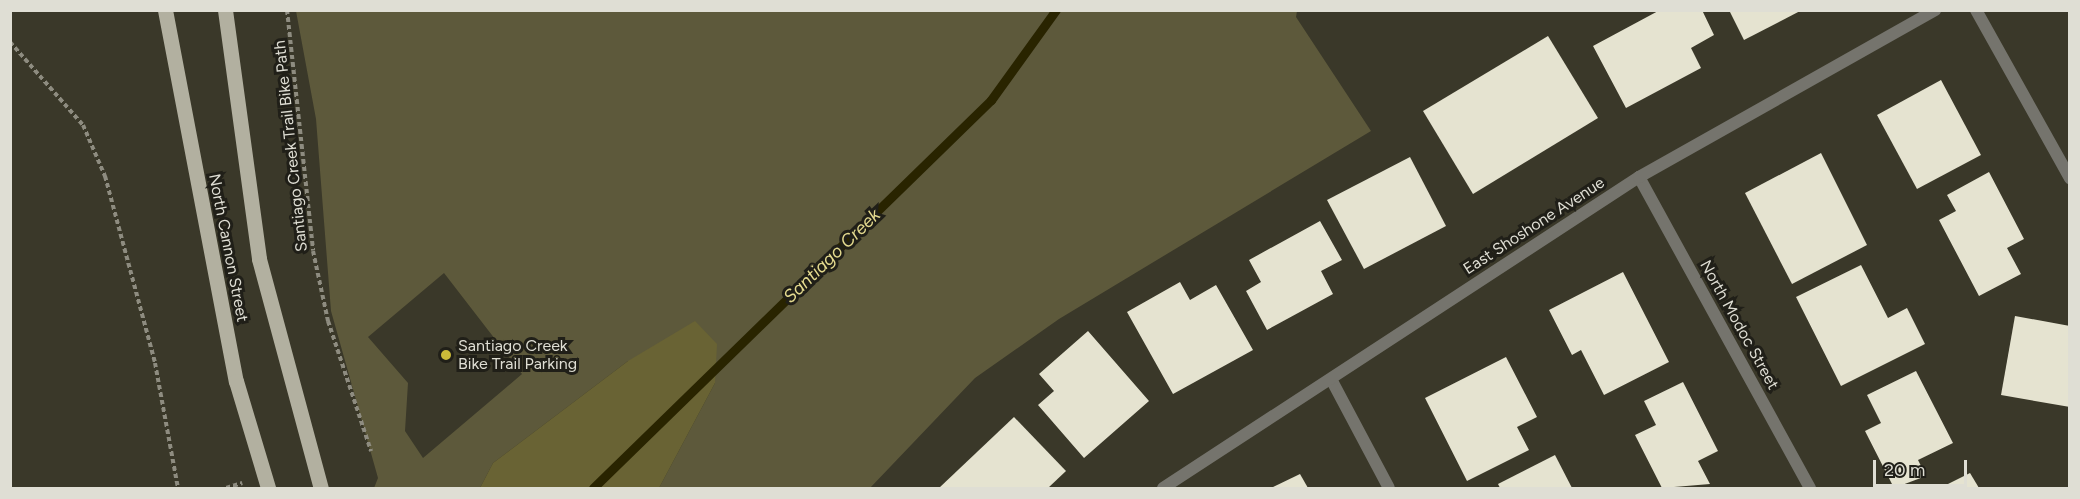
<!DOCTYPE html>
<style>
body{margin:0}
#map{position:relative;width:2080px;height:499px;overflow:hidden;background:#3a3829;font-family:Figtree,sans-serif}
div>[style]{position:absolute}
.green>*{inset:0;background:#5d593b}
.forest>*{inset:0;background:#696334}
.stream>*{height:9px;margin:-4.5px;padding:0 4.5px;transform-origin:4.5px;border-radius:4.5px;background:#292400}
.building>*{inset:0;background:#e5e3d0}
.path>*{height:4px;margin-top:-2px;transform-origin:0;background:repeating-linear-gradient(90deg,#8e8c80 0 4.5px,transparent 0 7.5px)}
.minor>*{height:12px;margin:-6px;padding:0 6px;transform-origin:6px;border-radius:6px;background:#75746d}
.primary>*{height:15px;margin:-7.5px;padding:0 7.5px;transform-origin:7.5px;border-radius:7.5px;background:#b2b0a0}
.dots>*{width:16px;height:16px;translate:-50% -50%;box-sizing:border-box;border:3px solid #201f18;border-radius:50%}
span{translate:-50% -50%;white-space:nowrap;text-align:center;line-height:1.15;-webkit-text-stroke:6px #201f18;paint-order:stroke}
.street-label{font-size:16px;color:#dfded4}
.poi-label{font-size:16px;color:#dfded4}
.left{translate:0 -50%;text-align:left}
.water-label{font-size:18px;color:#e4da8e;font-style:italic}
.frame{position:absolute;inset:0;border:12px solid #dfded4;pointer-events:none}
.scale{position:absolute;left:1873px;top:460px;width:94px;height:27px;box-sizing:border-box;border:3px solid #dfded4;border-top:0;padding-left:8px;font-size:18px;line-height:21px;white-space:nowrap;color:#dfded4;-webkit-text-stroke:4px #201f18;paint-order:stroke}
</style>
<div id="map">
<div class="green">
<div style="clip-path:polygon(evenodd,296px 11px,1297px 11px,1296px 17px,1371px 131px,1059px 319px,975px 378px,870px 488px,659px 488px,715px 383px,628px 361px,493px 463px,480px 488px,374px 488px,378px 478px,331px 311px,316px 119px,296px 11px,444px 273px,522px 374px,423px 458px,405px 431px,408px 383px,368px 337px,444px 273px)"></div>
</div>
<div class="forest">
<div style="clip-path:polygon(695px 321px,717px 344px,715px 383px,659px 488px,480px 488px,493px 463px,628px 361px)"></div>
</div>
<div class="stream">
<div style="left:593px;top:488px;width:556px;rotate:-44.27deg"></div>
<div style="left:991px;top:100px;width:111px;rotate:-54.2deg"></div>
</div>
<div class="building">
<div style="clip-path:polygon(1660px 10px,1702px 10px,1714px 35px,1691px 48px,1701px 68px,1626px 108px,1593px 46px)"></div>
<div style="clip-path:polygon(1729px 10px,1802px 10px,1744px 40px)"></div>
<div style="clip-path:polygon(1548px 36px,1598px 118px,1473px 194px,1423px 111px)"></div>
<div style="clip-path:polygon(1941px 80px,1981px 155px,1917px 189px,1877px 115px)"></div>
<div style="clip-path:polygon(1821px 153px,1867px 245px,1792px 284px,1745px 193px)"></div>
<div style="clip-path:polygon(1410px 157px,1446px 226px,1364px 269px,1327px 200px)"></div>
<div style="clip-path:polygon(1989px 172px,2024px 239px,2007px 248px,2021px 274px,1979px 296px,1939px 220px,1956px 211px,1947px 195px)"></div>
<div style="clip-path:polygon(1320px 221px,1342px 260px,1321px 271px,1333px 294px,1267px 330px,1246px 291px,1261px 282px,1249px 260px)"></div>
<div style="clip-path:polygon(1861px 265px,1888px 318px,1907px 308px,1925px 344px,1841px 386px,1796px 297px)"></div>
<div style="clip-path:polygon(1623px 272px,1669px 362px,1604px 395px,1581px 350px,1572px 355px,1549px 310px)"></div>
<div style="clip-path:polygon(1180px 282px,1190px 300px,1216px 285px,1253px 350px,1173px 394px,1127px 312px)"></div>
<div style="clip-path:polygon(2015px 316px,2070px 326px,2070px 407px,2001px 395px)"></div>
<div style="clip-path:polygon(1088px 331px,1149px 401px,1084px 458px,1038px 405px,1054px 391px,1039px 374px)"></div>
<div style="clip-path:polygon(1506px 357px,1537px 417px,1517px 427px,1529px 450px,1467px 481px,1425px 398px)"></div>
<div style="clip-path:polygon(1916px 371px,1953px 443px,1918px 460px,1926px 476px,1894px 488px,1865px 431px,1881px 423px,1867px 395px)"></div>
<div style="clip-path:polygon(1683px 382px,1718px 451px,1698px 461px,1710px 484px,1662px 488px,1635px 435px,1656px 425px,1644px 401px)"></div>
<div style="clip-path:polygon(1014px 417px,1066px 471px,1048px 488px,939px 488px)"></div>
<div style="clip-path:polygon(1555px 455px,1572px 488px,1500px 488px,1498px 484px)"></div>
<div style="clip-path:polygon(1970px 473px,1979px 488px,1940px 488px)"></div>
<div style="clip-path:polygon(1300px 474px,1308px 488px,1271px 488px)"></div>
</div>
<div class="path">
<div style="left:287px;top:10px;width:242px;rotate:83.8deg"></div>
<div style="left:313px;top:251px;width:72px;rotate:77.9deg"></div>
<div style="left:328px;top:321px;width:137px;rotate:71.7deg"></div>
<div style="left:10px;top:42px;width:111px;rotate:48.7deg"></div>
<div style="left:83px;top:125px;width:56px;rotate:66.7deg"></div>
<div style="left:105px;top:176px;width:194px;rotate:75deg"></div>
<div style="left:155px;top:363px;width:127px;rotate:79.6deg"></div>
<div style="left:226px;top:488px;width:17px;rotate:-17deg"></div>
</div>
<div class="minor">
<div style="left:1976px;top:10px;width:193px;rotate:60.8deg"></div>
<div style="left:1639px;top:177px;width:355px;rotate:61.2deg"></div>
<div style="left:1331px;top:379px;width:123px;rotate:62deg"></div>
<div style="left:1163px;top:488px;width:569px;rotate:-33.16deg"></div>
<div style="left:1639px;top:177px;width:340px;rotate:-29.4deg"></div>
</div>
<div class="primary">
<div style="left:165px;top:10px;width:378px;rotate:79.2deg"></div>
<div style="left:236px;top:381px;width:112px;rotate:73.3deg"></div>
<div style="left:225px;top:10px;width:251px;rotate:82.2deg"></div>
<div style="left:259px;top:259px;width:237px;rotate:74.9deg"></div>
</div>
<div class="dots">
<div style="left:446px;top:355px;background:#cbba39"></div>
</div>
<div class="street-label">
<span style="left:291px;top:146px;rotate:-96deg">Santiago Creek Trail Bike Path</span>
<span style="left:1534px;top:226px;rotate:-33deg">East Shoshone Avenue</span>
<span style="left:228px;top:248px;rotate:79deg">North Cannon Street</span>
<span style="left:1739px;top:325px;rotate:61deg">North Modoc Street</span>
</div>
<div class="poi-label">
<span class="left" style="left:458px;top:355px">Santiago Creek<br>Bike Trail Parking</span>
</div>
<div class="water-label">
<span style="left:832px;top:256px;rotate:-44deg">Santiago Creek</span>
</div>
<div class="frame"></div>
<div class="scale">20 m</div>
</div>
